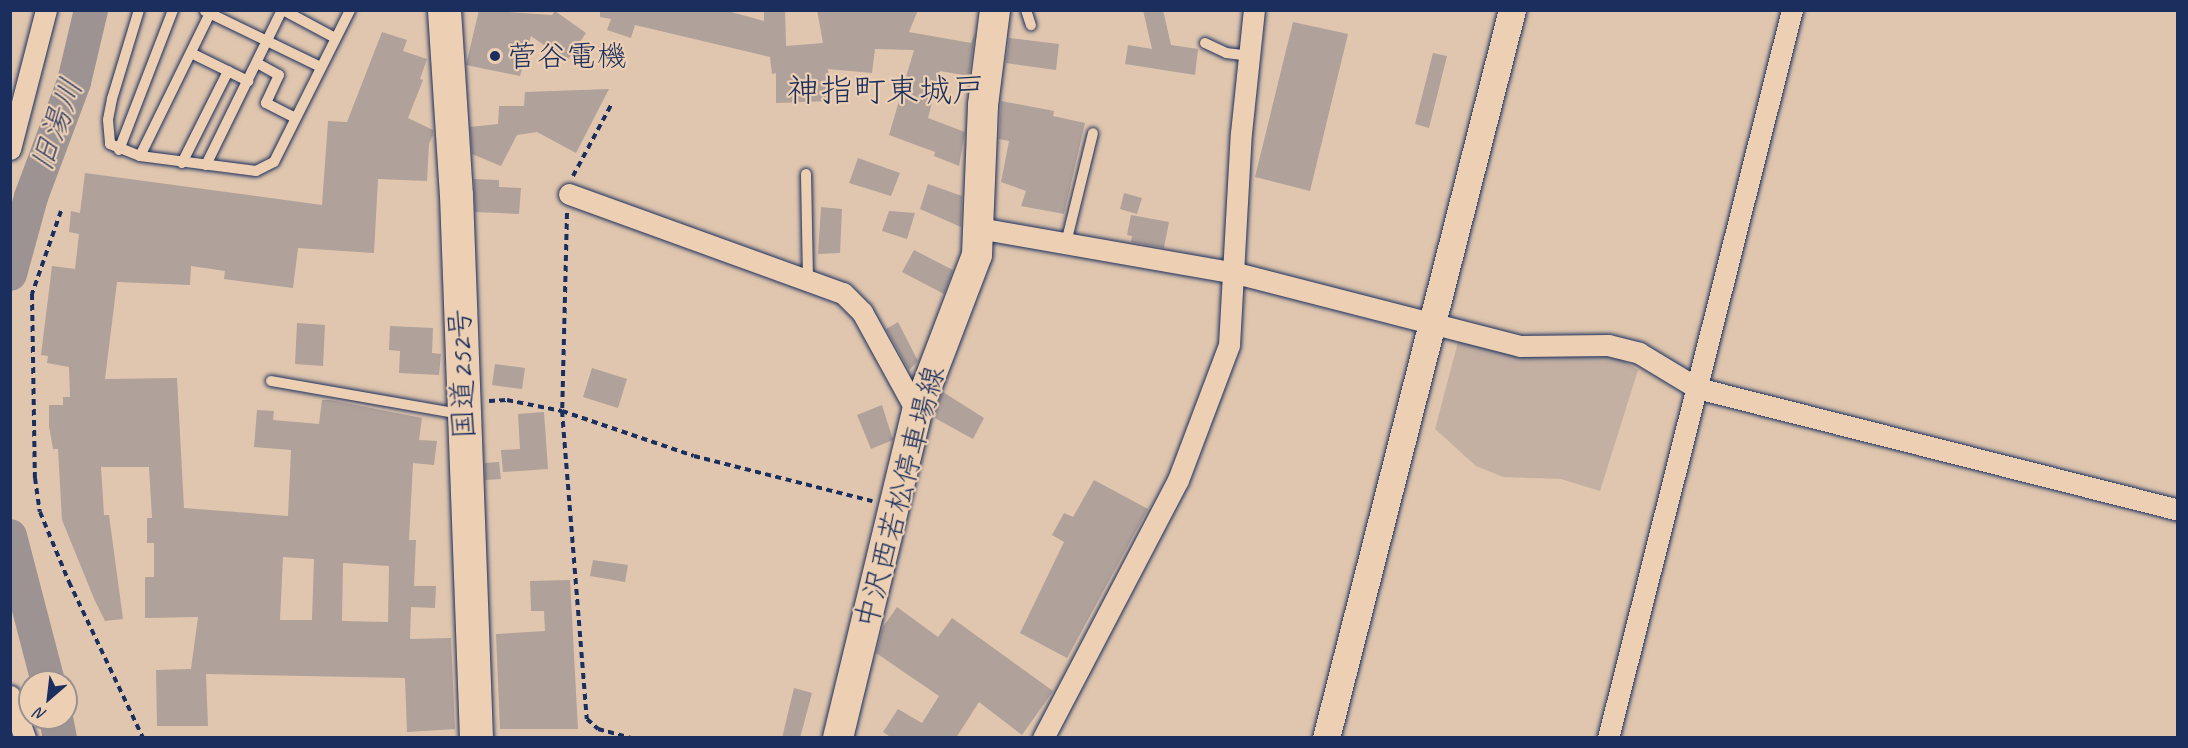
<!DOCTYPE html>
<meta charset="utf-8">
<style>
body{margin:0}
#map{position:relative;width:2188px;height:748px;overflow:hidden;background:#e0c6ae;font-family:Caveat,"Klee One",sans-serif}
div>[style]{position:absolute}
.green>*{inset:0;background:#c3b0a2}
.river>*{height:34px;margin:-17px;padding:0 17px;transform-origin:17px;border-radius:17px;background:#9d9393}
.building>*{inset:0;background:#b0a19a}
.path>*{height:4px;margin-top:-2px;transform-origin:0;background:repeating-linear-gradient(90deg,#1b2f5e 0 6px,transparent 0 10.5px)}
.roads{filter:drop-shadow(0 0 2px #1b2f5e) drop-shadow(0 0 2px #1b2f5e)}
.service>*{height:10px;margin:-5px;padding:0 5px;transform-origin:5px;border-radius:5px;background:#edd0b3}
.minor>*{height:21px;margin:-10.5px;padding:0 10.5px;transform-origin:10.5px;border-radius:10.5px;background:#edd0b3}
.tertiary>*{height:27px;margin:-13.5px;padding:0 13.5px;transform-origin:13.5px;border-radius:13.5px;background:#edd0b3}
.secondary>*{height:30px;margin:-15px;padding:0 15px;transform-origin:15px;border-radius:15px;background:#edd0b3}
.trunk>*{height:33px;margin:-16.5px;padding:0 16.5px;transform-origin:16.5px;border-radius:16.5px;background:#edd0b3}
.dots>*{width:16px;height:16px;translate:-50% -50%;box-sizing:border-box;border:3px solid #edd0b3;border-radius:50%}
span{translate:-50% -50%;white-space:nowrap;text-align:center;line-height:1.15;-webkit-text-stroke:4.5px #edd0b3;paint-order:stroke}
.poi-label{font-size:30px;color:#1b2f5e}
.left{translate:0 -50%;text-align:left}
.street-label{font-size:30px;color:#1b2f5e}
.water-label{font-size:32px;color:#354369;font-style:italic}
.quarter-label{font-size:33px;color:#1b2f5e}
.frame{position:absolute;inset:0;border:12px solid #1b2f5e;pointer-events:none}
.north{position:absolute;left:18px;top:670px;width:60px;height:60px;box-sizing:border-box;background:#edd0b3;border:2px solid #999091;border-radius:50%;rotate:208deg;font-size:16px;font-weight:700;line-height:24px;text-align:center;color:#1b2f5e}
.north::after{content:'';display:block;margin:auto;width:21px;height:27px;background:#1b2f5e;clip-path:polygon(50% 0,100% 100%,50% 72%,0 100%)}
</style>
<div id="map">
<div class="green">
<div style="clip-path:polygon(1458px 342px,1525px 354px,1617px 357px,1638px 370px,1600px 491px,1561px 479px,1503px 477px,1476px 466px,1435px 429px)"></div>
</div>
<div class="river">
<div style="left:10px;top:274px;width:80px;rotate:-74.7deg"></div>
<div style="left:31px;top:197px;width:123px;rotate:-69.5deg"></div>
<div style="left:74px;top:82px;width:74px;rotate:-76.7deg"></div>
<div style="left:10px;top:536px;width:151px;rotate:75.4deg"></div>
<div style="left:56px;top:718px;width:20px;rotate:79deg"></div>
</div>
<div class="building">
<div style="clip-path:polygon(479px 10px,552px 15px,555px 11px,586px 33px,567px 61px,531px 36px,520px 76px,466px 65px)"></div>
<div style="clip-path:polygon(600px 10px,724px 10px,764px 21px,764px 10px,785px 10px,786px 46px,823px 43px,817px 10px,918px 10px,909px 32px,971px 43px,975px 33px,969px 76px,940px 71px,928px 118px,965px 132px,959px 166px,934px 156px,935px 152px,889px 135px,914px 50px,875px 49px,872px 73px,828px 69px,831px 101px,776px 103px,776px 73px,772px 74px,770px 57px,635px 25px,631px 38px,607px 30px,611px 19px,600px 17px)"></div>
<div style="clip-path:polygon(1143px 10px,1163px 10px,1171px 45px,1198px 49px,1195px 75px,1125px 64px,1128px 45px,1152px 49px)"></div>
<div style="clip-path:polygon(1293px 22px,1348px 34px,1310px 191px,1255px 177px)"></div>
<div style="clip-path:polygon(evenodd,382px 32px,407px 40px,403px 51px,427px 59px,420px 79px,423px 80px,408px 118px,433px 130px,433px 135px,429px 144px,427px 181px,378px 179px,374px 253px,298px 248px,293px 288px,224px 279px,225px 271px,191px 266px,190px 285px,117px 282px,105px 379px,177px 378px,184px 508px,288px 516px,291px 450px,254px 447px,257px 410px,274px 411px,273px 420px,319px 424px,322px 400px,330px 400px,422px 418px,419px 440px,437px 441px,434px 465px,413px 463px,409px 540px,416px 540px,414px 586px,436px 586px,435px 608px,411px 607px,410px 639px,451px 638px,455px 729px,407px 732px,405px 678px,206px 674px,208px 726px,157px 726px,156px 670px,191px 669px,198px 617px,145px 618px,145px 577px,154px 577px,154px 543px,147px 543px,147px 518px,152px 518px,149px 467px,101px 467px,104px 515px,109px 515px,123px 619px,105px 621px,95px 601px,62px 520px,58px 449px,53px 449px,49px 426px,49px 405px,63px 405px,63px 397px,70px 397px,69px 367px,47px 363px,48px 356px,41px 355px,52px 266px,75px 269px,79px 234px,69px 232px,71px 211px,80px 213px,85px 173px,322px 205px,328px 121px,347px 122px,382px 32px,283px 557px,314px 559px,312px 620px,280px 620px,283px 557px,382px 32px,343px 563px,389px 566px,388px 622px,342px 621px,343px 563px)"></div>
<div style="clip-path:polygon(1009px 38px,1059px 44px,1056px 70px,1006px 63px)"></div>
<div style="clip-path:polygon(1433px 53px,1447px 56px,1429px 128px,1415px 124px)"></div>
<div style="clip-path:polygon(609px 89px,576px 153px,537px 132px,517px 135px,501px 166px,472px 154px,470px 127px,498px 124px,499px 106px,524px 106px,525px 92px)"></div>
<div style="clip-path:polygon(1001px 101px,1054px 111px,1053px 116px,1085px 123px,1064px 214px,1021px 206px,1026px 191px,1001px 182px,1009px 141px,999px 139px)"></div>
<div style="clip-path:polygon(858px 158px,900px 173px,891px 196px,849px 183px)"></div>
<div style="clip-path:polygon(474px 179px,499px 180px,499px 187px,521px 188px,519px 214px,475px 212px)"></div>
<div style="clip-path:polygon(928px 184px,962px 196px,961px 227px,920px 209px)"></div>
<div style="clip-path:polygon(1124px 193px,1142px 198px,1137px 214px,1120px 209px)"></div>
<div style="clip-path:polygon(821px 207px,842px 209px,840px 253px,818px 254px)"></div>
<div style="clip-path:polygon(889px 211px,915px 213px,907px 239px,882px 231px)"></div>
<div style="clip-path:polygon(1131px 215px,1169px 222px,1164px 248px,1131px 242px,1132px 236px,1127px 235px)"></div>
<div style="clip-path:polygon(914px 250px,953px 270px,944px 294px,902px 272px)"></div>
<div style="clip-path:polygon(898px 322px,918px 361px,909px 370px,886px 329px)"></div>
<div style="clip-path:polygon(297px 323px,325px 325px,323px 366px,295px 364px)"></div>
<div style="clip-path:polygon(390px 326px,433px 328px,432px 353px,441px 354px,439px 375px,399px 373px,400px 351px,389px 350px)"></div>
<div style="clip-path:polygon(495px 364px,525px 368px,522px 389px,492px 385px)"></div>
<div style="clip-path:polygon(592px 368px,627px 379px,618px 408px,583px 397px)"></div>
<div style="clip-path:polygon(943px 392px,984px 418px,973px 439px,933px 417px)"></div>
<div style="clip-path:polygon(882px 405px,893px 440px,871px 449px,857px 415px)"></div>
<div style="clip-path:polygon(544px 412px,548px 469px,503px 472px,501px 450px,520px 449px,518px 414px)"></div>
<div style="clip-path:polygon(499px 462px,501px 479px,485px 480px,485px 463px)"></div>
<div style="clip-path:polygon(1094px 480px,1148px 509px,1067px 658px,1020px 633px,1064px 542px,1052px 535px,1064px 513px,1073px 517px)"></div>
<div style="clip-path:polygon(593px 560px,628px 565px,625px 582px,590px 576px)"></div>
<div style="clip-path:polygon(570px 580px,578px 729px,500px 729px,496px 634px,545px 631px,544px 611px,531px 611px,530px 581px)"></div>
<div style="clip-path:polygon(897px 607px,938px 637px,952px 618px,1053px 691px,1022px 735px,979px 702px,956px 738px,892px 738px,883px 732px,898px 709px,922px 723px,939px 696px,876px 653px,883px 627px)"></div>
<div style="clip-path:polygon(794px 688px,812px 693px,800px 738px,782px 738px)"></div>
</div>
<div class="path">
<div style="left:573px;top:176px;width:81px;rotate:-61.8deg"></div>
<div style="left:61px;top:211px;width:88px;rotate:109.3deg"></div>
<div style="left:32px;top:294px;width:184px;rotate:89.1deg"></div>
<div style="left:35px;top:478px;width:34px;rotate:82deg"></div>
<div style="left:40px;top:512px;width:76px;rotate:67.5deg"></div>
<div style="left:69px;top:582px;width:173px;rotate:64.6deg"></div>
<div style="left:567px;top:213px;width:198px;rotate:91.4deg"></div>
<div style="left:562px;top:411px;width:309px;rotate:85.4deg"></div>
<div style="left:587px;top:719px;width:15px;rotate:42deg"></div>
<div style="left:598px;top:729px;width:35px;rotate:15deg"></div>
<div style="left:489px;top:401px;width:18px;rotate:-3deg"></div>
<div style="left:507px;top:400px;width:56px;rotate:11.3deg"></div>
<div style="left:562px;top:411px;width:139px;rotate:18.8deg"></div>
<div style="left:694px;top:456px;width:184px;rotate:14.2deg"></div>
</div>
<div class="roads">
<div class="service">
<div style="left:139px;top:10px;width:93px;rotate:106.9deg"></div>
<div style="left:112px;top:99px;width:21px;rotate:101deg"></div>
<div style="left:108px;top:120px;width:24px;rotate:85deg"></div>
<div style="left:110px;top:144px;width:32px;rotate:22deg"></div>
<div style="left:140px;top:156px;width:117px;rotate:7.4deg"></div>
<div style="left:256px;top:171px;width:20px;rotate:-27deg"></div>
<div style="left:274px;top:162px;width:170px;rotate:-63.4deg"></div>
<div style="left:283px;top:10px;width:59px;rotate:28.3deg"></div>
<div style="left:1026px;top:10px;width:16px;rotate:72deg"></div>
<div style="left:205px;top:11px;width:129px;rotate:25.8deg"></div>
<div style="left:1205px;top:43px;width:23px;rotate:25deg"></div>
<div style="left:1226px;top:53px;width:23px;rotate:7deg"></div>
<div style="left:191px;top:53px;width:64px;rotate:26.2deg"></div>
<div style="left:257px;top:63px;width:25px;rotate:29deg"></div>
<div style="left:279px;top:75px;width:31px;rotate:115deg"></div>
<div style="left:266px;top:103px;width:33px;rotate:27deg"></div>
<div style="left:119px;top:150px;width:150px;rotate:-68.9deg"></div>
<div style="left:140px;top:156px;width:159px;rotate:-63.9deg"></div>
<div style="left:182px;top:163px;width:103px;rotate:-63.4deg"></div>
<div style="left:206px;top:165px;width:173px;rotate:-63.9deg"></div>
<div style="left:806px;top:174px;width:104px;rotate:88.9deg"></div>
<div style="left:1066px;top:243px;width:113px;rotate:-76.2deg"></div>
<div style="left:271px;top:381px;width:192px;rotate:9.9deg"></div>
</div>
<div class="minor">
<div style="left:10px;top:149px;width:144px;rotate:-75.5deg"></div>
<div style="left:569px;top:194px;width:291px;rotate:19.9deg"></div>
<div style="left:843px;top:293px;width:27px;rotate:45deg"></div>
<div style="left:862px;top:312px;width:114px;rotate:61.2deg"></div>
<div style="left:978px;top:228px;width:262px;rotate:9.9deg"></div>
<div style="left:1236px;top:273px;width:293px;rotate:14.4deg"></div>
<div style="left:1520px;top:346px;width:88px;rotate:-0.7deg"></div>
<div style="left:1608px;top:345px;width:32px;rotate:14deg"></div>
<div style="left:1639px;top:353px;width:68px;rotate:31.1deg"></div>
<div style="left:1697px;top:388px;width:496px;rotate:14.2deg"></div>
<div style="left:10px;top:696px;width:45px;rotate:70.3deg"></div>
<div style="left:1043px;top:738px;width:291px;rotate:-62.4deg"></div>
<div style="left:1178px;top:480px;width:144px;rotate:-69.3deg"></div>
<div style="left:1229px;top:345px;width:212px;rotate:-86.8deg"></div>
<div style="left:1241px;top:133px;width:124px;rotate:-84deg"></div>
<div style="left:1608px;top:738px;width:751px;rotate:-75.82deg"></div>
</div>
<div class="tertiary">
<div style="left:1326px;top:738px;width:751px;rotate:-75.67deg"></div>
</div>
<div class="secondary">
<div style="left:838px;top:738px;width:335px;rotate:-76.4deg"></div>
<div style="left:917px;top:412px;width:168px;rotate:-69.1deg"></div>
<div style="left:977px;top:255px;width:150px;rotate:-87.7deg"></div>
<div style="left:983px;top:105px;width:96px;rotate:-82.8deg"></div>
</div>
<div class="trunk">
<div style="left:444px;top:10px;width:185px;rotate:86.3deg"></div>
<div style="left:456px;top:195px;width:543px;rotate:87.89deg"></div>
</div>
</div>
<div class="dots">
<div style="left:495px;top:56px;background:#1b2f5e"></div>
</div>
<div class="poi-label">
<span class="left" style="left:507px;top:56px">菅谷電機</span>
</div>
<div class="street-label">
<span style="left:462px;top:374px;rotate:-92deg">国道252号</span>
<span style="left:900px;top:497px;rotate:-75deg">中沢西若松停車場線</span>
</div>
<div class="water-label">
<span style="left:57px;top:125px;rotate:-70deg">旧湯川</span>
</div>
<div class="quarter-label">
<span style="left:886px;top:91px">神指町東城戸</span>
</div>
<div class="frame"></div>
<div class="north">N</div>
</div>
